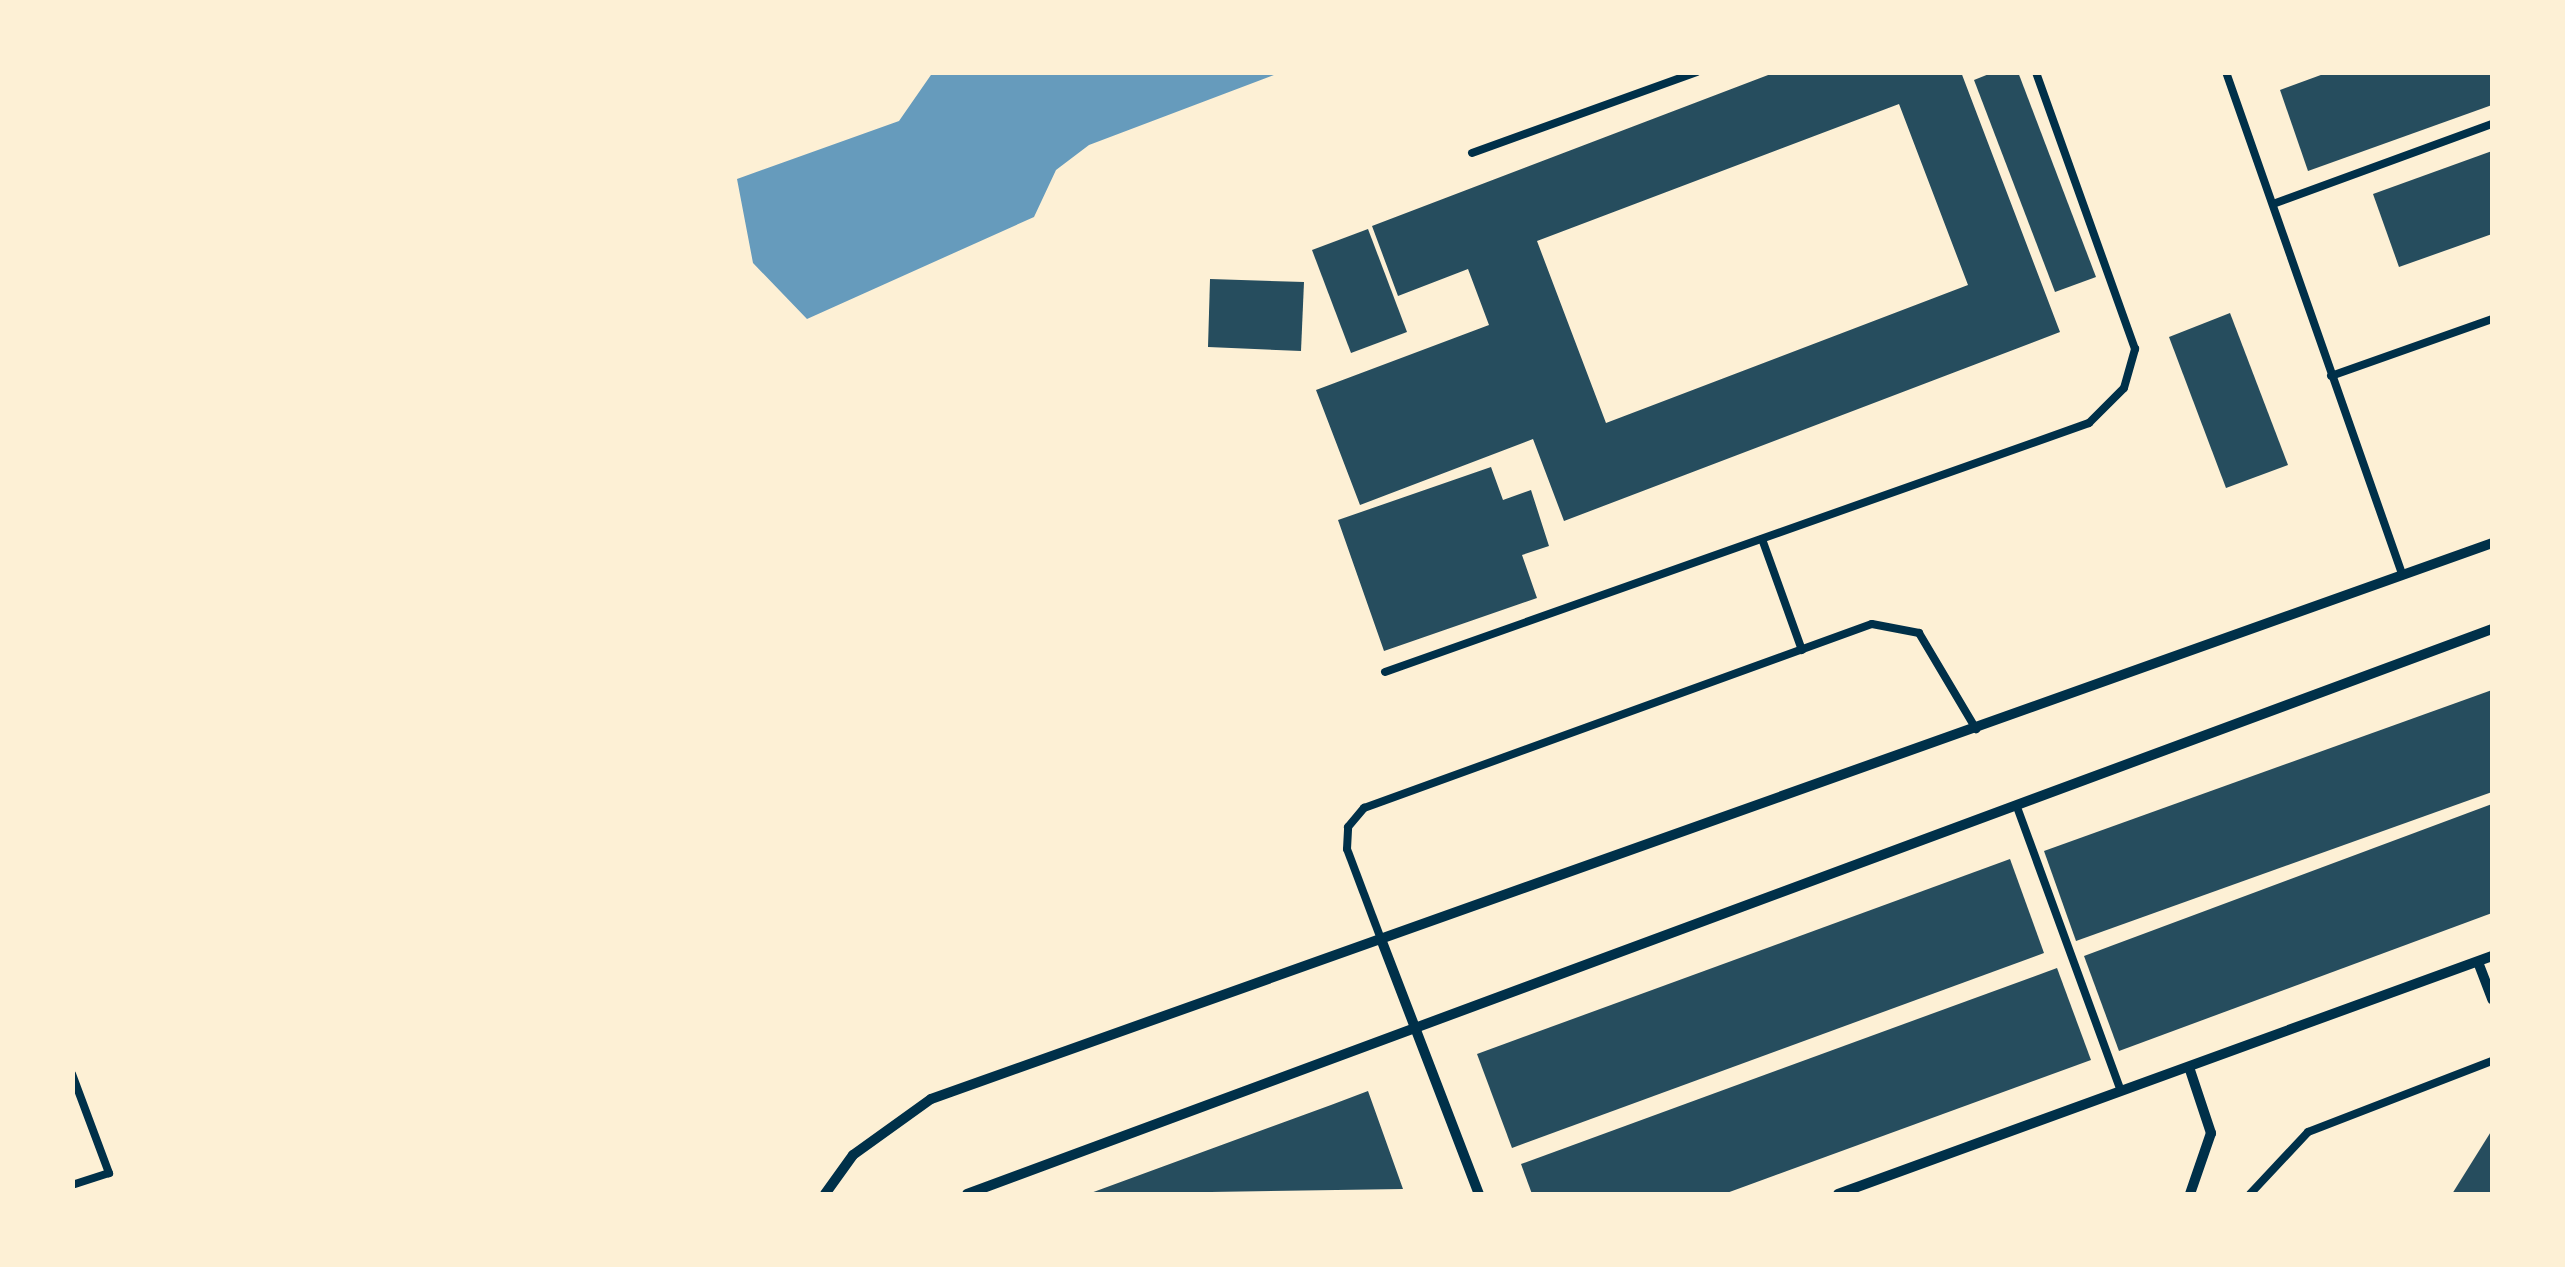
<!DOCTYPE html>
<style>
body{margin:0}
#map{position:relative;width:2565px;height:1267px;overflow:hidden;background:#fdf0d5;font-family:"Fira Sans Condensed",sans-serif}
div>[style]{position:absolute}
.water>*{inset:0;background:#669bbc}
.building>*{inset:0;background:#264d5e}
.service>*{height:8px;margin:-4px;padding:0 4px;transform-origin:4px;border-radius:4px;background:#003049}
.minor>*{height:10px;margin:-5px;padding:0 5px;transform-origin:5px;border-radius:5px;background:#003049}
span{translate:-50% -50%;white-space:nowrap;text-align:center;line-height:1.15;-webkit-text-stroke:10px #fdf0d5;paint-order:stroke}
.frame{position:absolute;inset:0;border:75px solid #fdf0d5;pointer-events:none}
</style>
<div id="map">
<div class="water">
<div style="clip-path:polygon(933px 72px,1279px 72px,1279px 73px,1089px 145px,1056px 170px,1034px 217px,807px 319px,753px 263px,737px 179px,899px 121px)"></div>
</div>
<div class="building">
<div style="clip-path:polygon(evenodd,1776px 72px,1961px 72px,2060px 332px,1564px 521px,1533px 439px,1360px 505px,1316px 390px,1489px 325px,1468px 269px,1398px 296px,1372px 226px,1776px 72px,1899px 104px,1968px 285px,1606px 423px,1537px 241px,1899px 104px)"></div>
<div style="clip-path:polygon(1994px 72px,2018px 72px,2096px 277px,2055px 292px,1974px 80px)"></div>
<div style="clip-path:polygon(2329px 72px,2492px 72px,2492px 105px,2308px 171px,2280px 90px)"></div>
<div style="clip-path:polygon(2492px 151px,2492px 234px,2399px 267px,2373px 194px)"></div>
<div style="clip-path:polygon(1368px 229px,1407px 332px,1351px 353px,1312px 250px)"></div>
<div style="clip-path:polygon(1210px 279px,1304px 282px,1301px 351px,1208px 347px)"></div>
<div style="clip-path:polygon(2230px 313px,2288px 465px,2226px 488px,2169px 337px)"></div>
<div style="clip-path:polygon(1491px 467px,1503px 500px,1531px 490px,1549px 546px,1522px 555px,1537px 598px,1384px 651px,1338px 520px)"></div>
<div style="clip-path:polygon(2492px 690px,2492px 792px,2076px 941px,2044px 851px)"></div>
<div style="clip-path:polygon(2492px 804px,2492px 913px,2119px 1051px,2084px 956px)"></div>
<div style="clip-path:polygon(2010px 859px,2044px 953px,1512px 1148px,1477px 1054px)"></div>
<div style="clip-path:polygon(2057px 968px,2091px 1060px,1724px 1194px,1532px 1194px,1521px 1164px)"></div>
<div style="clip-path:polygon(1368px 1091px,1403px 1189px,1088px 1194px,1331px 1105px)"></div>
<div style="clip-path:polygon(2492px 1130px,2492px 1194px,2452px 1194px)"></div>
</div>
<div class="service">
<div style="left:2226px;top:72px;width:529px;rotate:70.67deg"></div>
<div style="left:1472px;top:153px;width:239px;rotate:-19.8deg"></div>
<div style="left:2273px;top:204px;width:233px;rotate:-20.1deg"></div>
<div style="left:2331px;top:376px;width:171px;rotate:-19.5deg"></div>
<div style="left:1762px;top:539px;width:118px;rotate:70.2deg"></div>
<div style="left:1385px;top:672px;width:747px;rotate:-19.48deg"></div>
<div style="left:2089px;top:423px;width:49px;rotate:-45deg"></div>
<div style="left:2124px;top:388px;width:41px;rotate:-74.2deg"></div>
<div style="left:2135px;top:349px;width:294px;rotate:-109.7deg"></div>
<div style="left:2017px;top:807px;width:302px;rotate:69.9deg"></div>
<div style="left:1381px;top:939px;width:96px;rotate:-110.7deg"></div>
<div style="left:1347px;top:849px;width:22px;rotate:-87deg"></div>
<div style="left:1348px;top:827px;width:25px;rotate:-50deg"></div>
<div style="left:1364px;top:808px;width:540px;rotate:-19.91deg"></div>
<div style="left:1872px;top:624px;width:48px;rotate:10.8deg"></div>
<div style="left:1919px;top:633px;width:112px;rotate:59.3deg"></div>
<div style="left:72px;top:1074px;width:106px;rotate:69.5deg"></div>
<div style="left:109px;top:1173px;width:39px;rotate:162deg"></div>
<div style="left:2250px;top:1194px;width:85px;rotate:-46.9deg"></div>
<div style="left:2308px;top:1132px;width:197px;rotate:-21.1deg"></div>
</div>
<div class="minor">
<div style="left:1381px;top:939px;width:273px;rotate:69deg"></div>
<div style="left:2478px;top:962px;width:40px;rotate:69deg"></div>
<div style="left:2189px;top:1067px;width:70px;rotate:71.6deg"></div>
<div style="left:2211px;top:1133px;width:65px;rotate:109deg"></div>
<div style="left:825px;top:1194px;width:48px;rotate:-54.3deg"></div>
<div style="left:853px;top:1155px;width:96px;rotate:-35.7deg"></div>
<div style="left:931px;top:1099px;width:1657px;rotate:-19.6deg"></div>
<div style="left:967px;top:1194px;width:1626px;rotate:-20.33deg"></div>
<div style="left:1838px;top:1194px;width:696px;rotate:-20deg"></div>
</div>
<div class="frame"></div>
</div>
